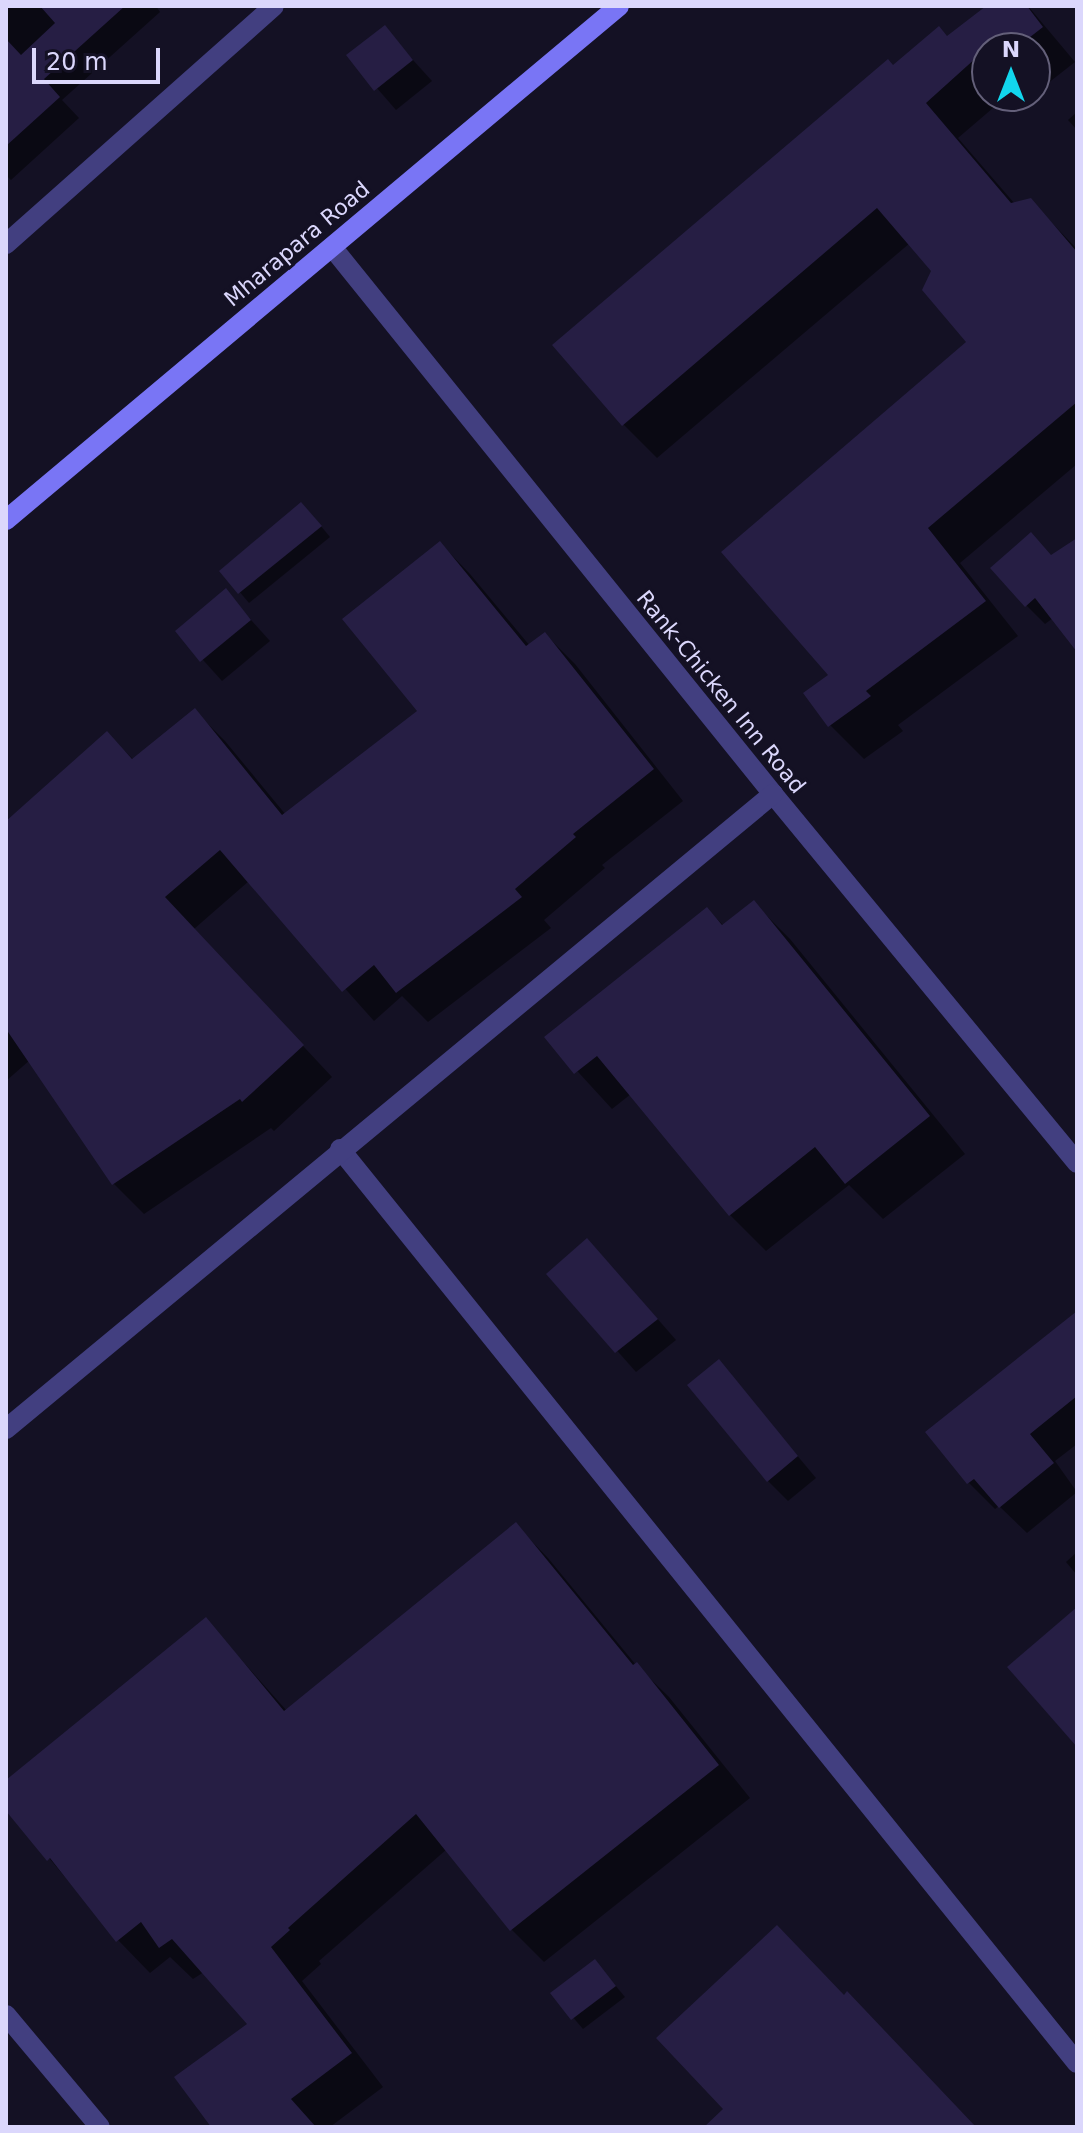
<!DOCTYPE html>
<style>
body{margin:0}
#map{position:relative;width:1083px;height:2133px;overflow:hidden;background:#141124;font-family:"DejaVu Sans",sans-serif}
div>[style]{position:absolute}
.shadow>*{inset:0;background:#0007}
.building>*{inset:0;background:#261e44}
.street>*{height:20px;margin:-10px;padding:0 10px;transform-origin:10px;border-radius:10px;background:#423f80}
.secondary>*{height:20px;margin:-10px;padding:0 10px;transform-origin:10px;border-radius:10px;background:#7975f5}
span{translate:-50% -50%;white-space:nowrap;text-align:center;line-height:1.15;-webkit-text-stroke:6px #141124;paint-order:stroke}
.street-label{font-size:22px;color:#dbd7fc}
.frame{position:absolute;inset:0;border:8px solid #dbd7fc;pointer-events:none}
.north{position:absolute;left:971px;top:32px;width:80px;height:80px;box-sizing:border-box;background:#141124;border:2px solid #64607a;border-radius:50%;rotate:0deg;font-size:22px;font-weight:700;line-height:32px;text-align:center;color:#dbd7fc}
.north::after{content:'';display:block;margin:auto;width:28px;height:36px;background:#12d6ed;clip-path:polygon(50% 0,100% 100%,50% 72%,0 100%)}
.scale{position:absolute;left:32px;top:48px;width:128px;height:36px;box-sizing:border-box;border:4px solid #dbd7fc;border-top:0;padding-left:10px;font-size:24px;line-height:28px;white-space:nowrap;color:#dbd7fc;-webkit-text-stroke:6px #141124;paint-order:stroke}
</style>
<div id="map">
<div class="shadow">
<div style="clip-path:polygon(6px 6px,156px 6px,160px 12px,62px 100px,79px 118px,11px 180px,6px 175px)"></div>
<div style="clip-path:polygon(989px 6px,1028px 6px,1075px 62px,1038px 91px,1035px 48px,987px 48px,987px 96px,1007px 96px,958px 138px,1015px 204px,1030px 200px,1077px 249px,1077px 464px,960px 563px,1018px 636px,898px 725px,903px 731px,864px 759px,830px 725px,831px 675px,969px 342px,933px 270px,910px 243px,657px 458px,623px 424px,893px 67px,947px 38px)"></div>
<div style="clip-path:polygon(384px 28px,432px 81px,396px 110px,349px 56px)"></div>
<div style="clip-path:polygon(1077px 112px,1077px 130px,1068px 120px)"></div>
<div style="clip-path:polygon(311px 514px,330px 537px,249px 603px,222px 571px)"></div>
<div style="clip-path:polygon(1077px 540px,1077px 649px,1053px 618px,1045px 624px,1026px 605px,1053px 557px)"></div>
<div style="clip-path:polygon(440px 543px,470px 574px,530px 646px,545px 634px,575px 664px,683px 801px,602px 865px,605px 868px,544px 920px,551px 928px,428px 1022px,402px 996px,374px 1021px,249px 881px,194px 929px,332px 1077px,274px 1131px,271px 1128px,144px 1214px,114px 1184px,30px 1060px,6px 1081px,6px 821px,107px 734px,134px 760px,195px 711px,225px 741px,286px 815px,420px 712px)"></div>
<div style="clip-path:polygon(225px 591px,270px 641px,222px 681px,177px 631px)"></div>
<div style="clip-path:polygon(754px 903px,790px 939px,965px 1154px,883px 1219px,849px 1185px,766px 1251px,730px 1215px,631px 1094px,612px 1109px,547px 1038px,707px 909px,724px 926px)"></div>
<div style="clip-path:polygon(607px 1261px,676px 1340px,636px 1372px,549px 1274px)"></div>
<div style="clip-path:polygon(1077px 1322px,1077px 1444px,1055px 1461px,1077px 1492px,1027px 1533px,999px 1506px,995px 1509px,969px 1483px)"></div>
<div style="clip-path:polygon(719px 1362px,816px 1478px,788px 1501px,768px 1481px)"></div>
<div style="clip-path:polygon(516px 1525px,548px 1558px,636px 1665px,669px 1697px,750px 1798px,544px 1962px,512px 1930px,447px 1849px,319px 1961px,321px 1964px,302px 1981px,383px 2087px,330px 2127px,213px 2127px,250px 2024px,204px 1972px,193px 1979px,170px 1957px,150px 1973px,118px 1940px,6px 1807px,6px 1783px,206px 1620px,287px 1711px)"></div>
<div style="clip-path:polygon(1077px 1552px,1077px 1575px,1066px 1562px)"></div>
<div style="clip-path:polygon(595px 1961px,625px 1997px,583px 2029px,553px 1994px)"></div>
</div>
<div class="building">
<div style="clip-path:polygon(40px 6px,125px 6px,44px 79px,60px 97px,6px 146px,6px 39px,21px 55px,55px 23px)"></div>
<div style="clip-path:polygon(986px 6px,1027px 6px,1043px 27px,1016px 48px,987px 48px,926px 103px,1011px 203px,1031px 198px,1077px 252px,1077px 402px,928px 528px,986px 601px,866px 691px,871px 696px,828px 727px,803px 693px,828px 675px,721px 552px,966px 342px,922px 290px,931px 271px,877px 208px,622px 426px,552px 345px,888px 59px,893px 65px,939px 26px,947px 36px)"></div>
<div style="clip-path:polygon(385px 25px,413px 60px,374px 91px,346px 55px)"></div>
<div style="clip-path:polygon(301px 502px,322px 526px,238px 594px,219px 571px)"></div>
<div style="clip-path:polygon(1031px 532px,1051px 555px,1077px 538px,1077px 652px,1035px 598px,1025px 607px,990px 568px)"></div>
<div style="clip-path:polygon(440px 541px,526px 646px,545px 632px,654px 769px,573px 834px,576px 837px,515px 889px,522px 897px,396px 993px,374px 965px,342px 992px,220px 850px,165px 897px,304px 1045px,242px 1102px,240px 1099px,112px 1185px,6px 1029px,6px 821px,107px 731px,132px 759px,195px 708px,282px 815px,417px 711px,342px 619px)"></div>
<div style="clip-path:polygon(226px 588px,251px 620px,200px 662px,175px 631px)"></div>
<div style="clip-path:polygon(754px 900px,930px 1116px,845px 1184px,815px 1147px,729px 1216px,597px 1056px,574px 1074px,544px 1037px,707px 907px,722px 925px)"></div>
<div style="clip-path:polygon(587px 1238px,658px 1319px,615px 1353px,546px 1274px)"></div>
<div style="clip-path:polygon(1077px 1311px,1077px 1396px,1030px 1434px,1054px 1463px,999px 1508px,974px 1479px,967px 1484px,925px 1432px)"></div>
<div style="clip-path:polygon(719px 1359px,798px 1456px,767px 1482px,687px 1385px)"></div>
<div style="clip-path:polygon(516px 1522px,633px 1665px,637px 1662px,719px 1765px,510px 1931px,416px 1814px,288px 1928px,290px 1930px,271px 1947px,352px 2053px,291px 2099px,316px 2127px,211px 2127px,174px 2077px,247px 2024px,172px 1939px,159px 1948px,141px 1922px,116px 1942px,50px 1858px,47px 1861px,6px 1811px,6px 1780px,206px 1617px,284px 1711px)"></div>
<div style="clip-path:polygon(1077px 1607px,1077px 1747px,1007px 1667px)"></div>
<div style="clip-path:polygon(777px 1925px,844px 1995px,847px 1991px,976px 2127px,704px 2127px,723px 2109px,656px 2038px)"></div>
<div style="clip-path:polygon(595px 1959px,616px 1986px,571px 2020px,550px 1993px)"></div>
</div>
<div class="street">
<div style="left:6px;top:244px;width:358px;rotate:-41.6deg"></div>
<div style="left:332px;top:247px;width:703px;rotate:51.12deg"></div>
<div style="left:773px;top:794px;width:478px;rotate:50.5deg"></div>
<div style="left:340px;top:1149px;width:1174px;rotate:51.12deg"></div>
<div style="left:6px;top:1429px;width:996px;rotate:-39.62deg"></div>
<div style="left:6px;top:2015px;width:146px;rotate:50deg"></div>
</div>
<div class="secondary">
<div style="left:6px;top:520px;width:800px;rotate:-39.98deg"></div>
</div>
<div class="street-label">
<span style="left:297px;top:244px;rotate:-40deg">Mharapara Road</span>
<span style="left:721px;top:692px;rotate:51deg">Rank-Chicken Inn Road</span>
</div>
<div class="frame"></div>
<div class="north">N</div>
<div class="scale">20 m</div>
</div>
